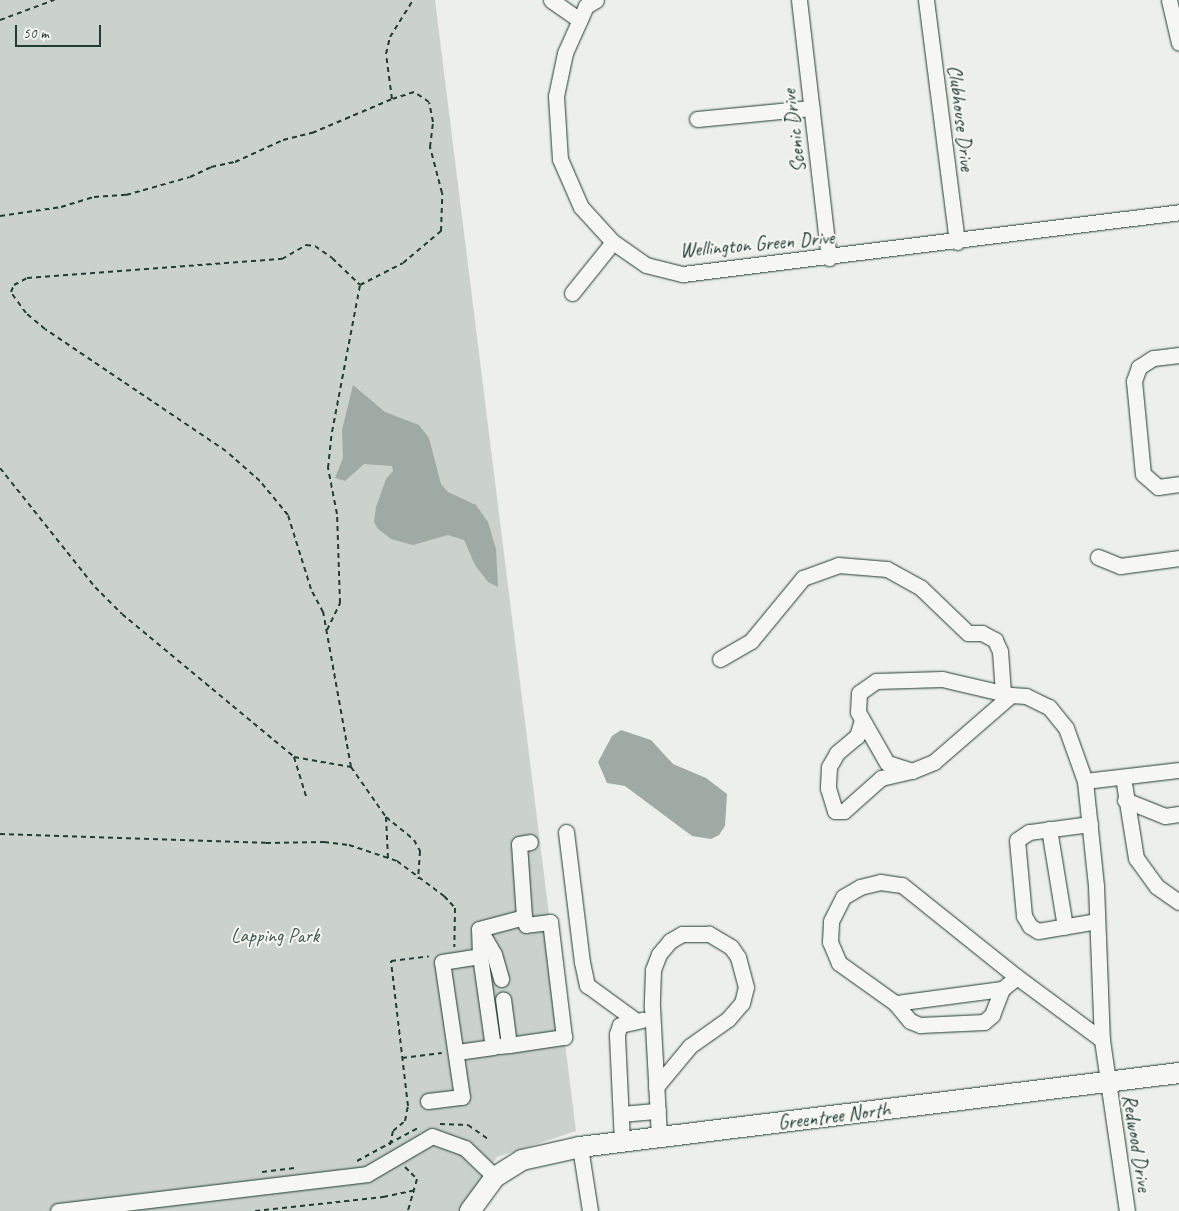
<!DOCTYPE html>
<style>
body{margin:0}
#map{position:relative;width:1179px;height:1211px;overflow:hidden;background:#edefea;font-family:Caveat,sans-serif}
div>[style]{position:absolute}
.green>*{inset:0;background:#cbd2cc}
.water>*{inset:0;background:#9faaa4}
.path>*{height:2px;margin-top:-1px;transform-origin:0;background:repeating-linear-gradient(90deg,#1f3d34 0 5px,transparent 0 9px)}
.roads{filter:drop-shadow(0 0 1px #1f3d34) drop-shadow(0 0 1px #1f3d34)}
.minor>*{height:15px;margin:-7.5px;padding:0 7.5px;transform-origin:7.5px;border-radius:7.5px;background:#f6f6f2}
.major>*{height:20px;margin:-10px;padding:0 10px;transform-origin:10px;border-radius:10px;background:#f6f6f2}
span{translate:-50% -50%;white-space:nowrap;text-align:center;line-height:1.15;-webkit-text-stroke:4px #f6f6f2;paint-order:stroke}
.street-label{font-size:20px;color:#1f3d34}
.park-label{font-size:20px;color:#415b52}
.scale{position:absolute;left:15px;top:25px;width:86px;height:22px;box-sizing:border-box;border:2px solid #1f3d34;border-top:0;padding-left:6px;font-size:15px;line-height:18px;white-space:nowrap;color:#1f3d34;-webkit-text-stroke:4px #f6f6f2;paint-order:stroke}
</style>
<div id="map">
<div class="green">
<div style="clip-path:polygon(0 0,435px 0,576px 1131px,497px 1157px,470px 1200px,468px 1211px,0 1211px)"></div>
</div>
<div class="water">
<div style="clip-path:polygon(353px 385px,385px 412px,419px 425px,429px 438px,441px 484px,448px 492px,476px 505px,488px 522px,496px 549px,498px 587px,488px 582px,475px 565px,464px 540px,448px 535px,413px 545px,391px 539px,378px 529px,374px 522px,376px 507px,386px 479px,393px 471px,392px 466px,364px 464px,345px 481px,335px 478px,343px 458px,342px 430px)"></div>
<div style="clip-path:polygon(621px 730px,651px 740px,673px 764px,706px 778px,727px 794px,725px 826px,719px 835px,711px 839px,692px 836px,625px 786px,607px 783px,598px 762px,612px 736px)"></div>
</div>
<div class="path">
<div style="left:0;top:20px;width:58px;rotate:-20.3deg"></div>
<div style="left:0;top:216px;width:62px;rotate:-8.4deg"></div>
<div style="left:61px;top:207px;width:34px;rotate:-17deg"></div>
<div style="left:94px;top:197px;width:32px;rotate:-4deg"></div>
<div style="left:126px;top:195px;width:66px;rotate:-15.7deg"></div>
<div style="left:190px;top:177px;width:23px;rotate:-25deg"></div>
<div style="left:211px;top:167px;width:25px;rotate:-12deg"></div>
<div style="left:235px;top:162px;width:53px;rotate:-24.6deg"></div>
<div style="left:283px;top:140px;width:30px;rotate:-14deg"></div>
<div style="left:312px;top:133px;width:87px;rotate:-23deg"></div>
<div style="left:392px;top:99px;width:45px;rotate:-97.6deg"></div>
<div style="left:386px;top:54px;width:17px;rotate:-77deg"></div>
<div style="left:390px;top:37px;width:44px;rotate:-58.1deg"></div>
<div style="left:360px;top:285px;width:48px;rotate:-27.1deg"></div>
<div style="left:403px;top:263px;width:50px;rotate:-40.1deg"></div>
<div style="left:441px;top:231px;width:38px;rotate:-88deg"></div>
<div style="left:442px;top:193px;width:48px;rotate:-104.6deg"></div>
<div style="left:430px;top:147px;width:25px;rotate:-83deg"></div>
<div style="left:433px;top:122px;width:20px;rotate:-101deg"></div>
<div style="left:429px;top:102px;width:18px;rotate:-146deg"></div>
<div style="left:414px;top:92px;width:22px;rotate:162deg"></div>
<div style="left:0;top:468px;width:152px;rotate:51.4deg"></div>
<div style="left:95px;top:587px;width:38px;rotate:45deg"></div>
<div style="left:122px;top:614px;width:224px;rotate:39.7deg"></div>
<div style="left:294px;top:757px;width:41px;rotate:72.9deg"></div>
<div style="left:327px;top:630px;width:30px;rotate:-64deg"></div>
<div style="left:340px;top:603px;width:89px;rotate:-91.9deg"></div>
<div style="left:337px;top:514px;width:47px;rotate:-101.1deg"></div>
<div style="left:328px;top:468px;width:36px;rotate:-84deg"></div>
<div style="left:332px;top:432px;width:150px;rotate:-79.2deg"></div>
<div style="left:294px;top:757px;width:58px;rotate:10deg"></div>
<div style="left:351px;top:767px;width:61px;rotate:55deg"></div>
<div style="left:386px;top:817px;width:41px;rotate:87.2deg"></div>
<div style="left:351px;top:767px;width:158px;rotate:-100.2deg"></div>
<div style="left:323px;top:612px;width:26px;rotate:-118deg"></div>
<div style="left:311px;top:589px;width:77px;rotate:-107.3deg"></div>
<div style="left:288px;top:515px;width:44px;rotate:-129.5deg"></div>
<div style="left:260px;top:481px;width:45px;rotate:-138.6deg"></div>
<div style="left:226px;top:451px;width:218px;rotate:-146deg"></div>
<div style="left:45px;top:329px;width:25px;rotate:-140deg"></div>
<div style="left:26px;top:313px;width:26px;rotate:-126deg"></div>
<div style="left:11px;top:292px;width:8px;rotate:-67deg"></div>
<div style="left:14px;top:285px;width:15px;rotate:-28deg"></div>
<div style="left:27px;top:278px;width:256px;rotate:-4.3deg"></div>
<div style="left:282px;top:259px;width:28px;rotate:-30deg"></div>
<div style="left:306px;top:245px;width:9px;rotate:6deg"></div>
<div style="left:315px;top:246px;width:21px;rotate:35deg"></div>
<div style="left:332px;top:258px;width:39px;rotate:44deg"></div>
<div style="left:386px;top:817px;width:36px;rotate:39deg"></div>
<div style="left:414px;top:840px;width:13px;rotate:61deg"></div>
<div style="left:420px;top:851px;width:28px;rotate:94deg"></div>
<div style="left:0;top:834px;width:266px;rotate:1.9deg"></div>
<div style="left:266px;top:843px;width:58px;rotate:-1deg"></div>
<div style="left:324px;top:842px;width:25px;rotate:7deg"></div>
<div style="left:349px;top:845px;width:51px;rotate:18.4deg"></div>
<div style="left:397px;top:861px;width:59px;rotate:36.7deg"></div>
<div style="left:444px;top:896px;width:16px;rotate:47deg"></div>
<div style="left:455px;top:908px;width:39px;rotate:91deg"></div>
<div style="left:402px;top:1058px;width:40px;rotate:-7.1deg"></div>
<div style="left:440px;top:1124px;width:28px;rotate:2deg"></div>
<div style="left:468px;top:1125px;width:24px;rotate:35deg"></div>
<div style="left:390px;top:1145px;width:14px;rotate:-78deg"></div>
<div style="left:393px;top:1131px;width:16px;rotate:-40deg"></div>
<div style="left:405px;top:1121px;width:15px;rotate:-79deg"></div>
<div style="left:408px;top:1106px;width:146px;rotate:-96.7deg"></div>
<div style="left:391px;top:961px;width:38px;rotate:-7deg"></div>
<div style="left:357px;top:1161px;width:69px;rotate:-28.4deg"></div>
<div style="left:405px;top:1167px;width:17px;rotate:45deg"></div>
<div style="left:417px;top:1179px;width:33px;rotate:106deg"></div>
<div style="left:262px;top:1172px;width:35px;rotate:-7deg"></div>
<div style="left:255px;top:1211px;width:129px;rotate:-6.2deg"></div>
<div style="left:383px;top:1197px;width:34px;rotate:-12deg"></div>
</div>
<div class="roads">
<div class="minor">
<div style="left:551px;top:0;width:35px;rotate:35deg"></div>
<div style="left:596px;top:0;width:12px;rotate:149deg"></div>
<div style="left:586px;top:6px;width:51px;rotate:114.1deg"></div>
<div style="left:565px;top:53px;width:44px;rotate:101.8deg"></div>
<div style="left:556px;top:96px;width:63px;rotate:86.4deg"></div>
<div style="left:560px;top:159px;width:52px;rotate:66.4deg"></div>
<div style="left:581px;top:207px;width:47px;rotate:47.6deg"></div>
<div style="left:613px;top:242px;width:40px;rotate:34.9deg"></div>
<div style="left:646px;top:265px;width:38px;rotate:14deg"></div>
<div style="left:683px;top:274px;width:500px;rotate:-7.1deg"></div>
<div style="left:799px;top:0;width:260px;rotate:83.4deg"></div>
<div style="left:926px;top:0;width:244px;rotate:82.7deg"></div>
<div style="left:1169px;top:0;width:44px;rotate:76.9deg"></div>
<div style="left:697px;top:119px;width:115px;rotate:-5.5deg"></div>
<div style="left:572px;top:293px;width:65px;rotate:-51.2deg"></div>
<div style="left:1179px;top:355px;width:26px;rotate:173deg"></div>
<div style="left:1153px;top:358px;width:17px;rotate:147deg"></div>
<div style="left:1139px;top:367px;width:15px;rotate:110deg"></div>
<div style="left:1134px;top:381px;width:93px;rotate:84.5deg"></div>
<div style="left:1143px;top:474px;width:20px;rotate:41deg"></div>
<div style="left:1158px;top:487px;width:21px;rotate:-8deg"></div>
<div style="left:1098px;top:557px;width:24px;rotate:22deg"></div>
<div style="left:1120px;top:566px;width:60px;rotate:-7.7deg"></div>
<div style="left:720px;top:659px;width:36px;rotate:-30deg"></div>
<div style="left:751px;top:641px;width:82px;rotate:-50.5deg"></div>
<div style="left:803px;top:578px;width:37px;rotate:-20deg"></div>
<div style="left:838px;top:565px;width:49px;rotate:4.7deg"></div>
<div style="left:887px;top:569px;width:39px;rotate:29deg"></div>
<div style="left:921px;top:588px;width:65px;rotate:43.8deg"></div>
<div style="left:968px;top:633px;width:14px"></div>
<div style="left:982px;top:633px;width:15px;rotate:28deg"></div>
<div style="left:995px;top:640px;width:12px;rotate:66deg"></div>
<div style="left:1000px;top:651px;width:42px;rotate:85.9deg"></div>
<div style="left:942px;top:679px;width:71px;rotate:13.1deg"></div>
<div style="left:1011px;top:695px;width:102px;rotate:139deg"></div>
<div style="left:934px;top:762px;width:24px;rotate:158deg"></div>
<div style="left:912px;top:771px;width:26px;rotate:-162deg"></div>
<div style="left:887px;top:763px;width:59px;rotate:-119.6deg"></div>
<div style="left:858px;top:712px;width:19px;rotate:-87deg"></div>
<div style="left:859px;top:693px;width:21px;rotate:-35deg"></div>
<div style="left:876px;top:681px;width:66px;rotate:-1.7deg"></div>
<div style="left:1011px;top:695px;width:15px;rotate:4deg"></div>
<div style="left:1026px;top:696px;width:25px;rotate:26deg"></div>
<div style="left:1049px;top:707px;width:27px;rotate:51deg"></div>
<div style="left:1066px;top:728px;width:56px;rotate:70.3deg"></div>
<div style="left:1085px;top:781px;width:106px;rotate:84deg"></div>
<div style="left:1096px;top:886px;width:154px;rotate:87.8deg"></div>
<div style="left:1102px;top:1040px;width:173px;rotate:81.7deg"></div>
<div style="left:862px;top:720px;width:17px;rotate:107deg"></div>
<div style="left:857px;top:736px;width:26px;rotate:140deg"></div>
<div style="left:837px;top:753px;width:16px;rotate:120deg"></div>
<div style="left:829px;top:767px;width:21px;rotate:93deg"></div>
<div style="left:828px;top:788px;width:24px;rotate:73deg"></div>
<div style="left:835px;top:811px;width:9px"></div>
<div style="left:844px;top:811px;width:50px;rotate:-41.7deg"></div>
<div style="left:881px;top:778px;width:32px;rotate:-13deg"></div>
<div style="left:1123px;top:777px;width:82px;rotate:80.9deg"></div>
<div style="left:1136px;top:858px;width:34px;rotate:54deg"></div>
<div style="left:1156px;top:886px;width:28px;rotate:35deg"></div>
<div style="left:1085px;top:781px;width:95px;rotate:-6.7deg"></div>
<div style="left:1125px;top:800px;width:43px;rotate:21.8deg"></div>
<div style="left:1165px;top:816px;width:14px;rotate:-8deg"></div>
<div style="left:1090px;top:824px;width:62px;rotate:172.5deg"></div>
<div style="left:1029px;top:832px;width:14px;rotate:146deg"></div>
<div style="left:1017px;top:840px;width:76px;rotate:84.7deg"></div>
<div style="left:1024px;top:916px;width:12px;rotate:59deg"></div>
<div style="left:1030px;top:926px;width:9px;rotate:32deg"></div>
<div style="left:1038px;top:931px;width:60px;rotate:-9.6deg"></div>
<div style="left:1049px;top:829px;width:99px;rotate:80.7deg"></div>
<div style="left:566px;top:832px;width:131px;rotate:83deg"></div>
<div style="left:582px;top:962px;width:24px;rotate:78deg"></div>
<div style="left:587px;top:985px;width:59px;rotate:36.1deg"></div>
<div style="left:480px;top:930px;width:28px;rotate:60deg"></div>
<div style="left:494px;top:954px;width:26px;rotate:74deg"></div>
<div style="left:480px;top:956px;width:27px;rotate:-92deg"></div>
<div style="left:479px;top:929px;width:47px;rotate:-14.9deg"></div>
<div style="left:1017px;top:977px;width:19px;rotate:141deg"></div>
<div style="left:1002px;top:989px;width:108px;rotate:172.5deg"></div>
<div style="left:895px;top:1003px;width:69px;rotate:-144.5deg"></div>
<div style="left:839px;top:963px;width:23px;rotate:-113deg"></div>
<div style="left:830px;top:942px;width:21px;rotate:-87deg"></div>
<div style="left:831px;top:921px;width:27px;rotate:-63deg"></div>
<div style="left:843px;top:897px;width:20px;rotate:-30deg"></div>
<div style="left:860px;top:887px;width:21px;rotate:-14deg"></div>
<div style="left:880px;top:882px;width:22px;rotate:8deg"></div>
<div style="left:902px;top:885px;width:147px;rotate:38.7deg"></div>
<div style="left:1017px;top:977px;width:106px;rotate:36.5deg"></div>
<div style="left:895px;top:1003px;width:23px;rotate:50deg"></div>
<div style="left:910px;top:1021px;width:11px;rotate:22deg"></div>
<div style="left:920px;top:1025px;width:64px;rotate:-2.7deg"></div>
<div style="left:984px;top:1022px;width:11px;rotate:-41deg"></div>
<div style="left:992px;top:1015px;width:28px;rotate:-69deg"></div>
<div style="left:509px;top:1045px;width:56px;rotate:-8.3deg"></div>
<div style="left:564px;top:1037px;width:116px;rotate:-96.9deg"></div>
<div style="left:550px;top:922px;width:24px;rotate:173deg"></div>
<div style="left:526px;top:925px;width:8px;rotate:-104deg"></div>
<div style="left:524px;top:917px;width:73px;rotate:-93.9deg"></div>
<div style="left:519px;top:844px;width:11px;rotate:-10deg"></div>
<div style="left:499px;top:1046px;width:10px;rotate:-6deg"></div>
<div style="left:509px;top:1045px;width:46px;rotate:-97.4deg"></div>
<div style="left:656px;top:1087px;width:53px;rotate:-50.3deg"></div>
<div style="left:690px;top:1046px;width:47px;rotate:-35.4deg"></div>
<div style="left:728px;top:1019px;width:21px;rotate:-49deg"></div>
<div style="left:742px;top:1003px;width:16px;rotate:-76deg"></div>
<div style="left:746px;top:987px;width:31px;rotate:-105deg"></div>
<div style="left:738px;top:957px;width:12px;rotate:-125deg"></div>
<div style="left:731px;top:947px;width:26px;rotate:-149deg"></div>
<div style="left:709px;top:934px;width:27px;rotate:180deg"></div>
<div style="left:682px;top:934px;width:14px;rotate:150deg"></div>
<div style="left:670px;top:941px;width:17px;rotate:130deg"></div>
<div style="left:659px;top:954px;width:17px;rotate:111deg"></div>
<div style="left:653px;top:970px;width:37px;rotate:92deg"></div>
<div style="left:652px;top:1007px;width:131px;rotate:86.9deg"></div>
<div style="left:428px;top:1101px;width:34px;rotate:-7deg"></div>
<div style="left:462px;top:1097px;width:136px;rotate:-98.4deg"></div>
<div style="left:442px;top:962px;width:38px;rotate:-9deg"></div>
<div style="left:480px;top:956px;width:92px;rotate:81.9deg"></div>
<div style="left:493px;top:1047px;width:36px;rotate:172deg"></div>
<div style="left:621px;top:1114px;width:37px;rotate:-5deg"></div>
<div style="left:622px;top:1142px;width:108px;rotate:-92.7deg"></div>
<div style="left:617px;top:1034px;width:9px;rotate:-72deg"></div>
<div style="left:620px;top:1025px;width:23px;rotate:-13deg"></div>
<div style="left:580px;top:1147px;width:65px;rotate:81.1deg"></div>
<div style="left:58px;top:1211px;width:311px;rotate:-6.8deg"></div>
<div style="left:367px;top:1174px;width:75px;rotate:-30.3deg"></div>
<div style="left:432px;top:1136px;width:35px;rotate:20deg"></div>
<div style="left:465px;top:1148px;width:42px;rotate:44deg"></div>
</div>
<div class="major">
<div style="left:470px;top:1211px;width:42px;rotate:-53.7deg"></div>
<div style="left:495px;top:1177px;width:32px;rotate:-32deg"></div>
<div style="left:522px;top:1160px;width:59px;rotate:-12.6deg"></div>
<div style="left:580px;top:1147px;width:604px;rotate:-7.04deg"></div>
</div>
</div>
<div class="street-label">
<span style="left:961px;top:118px;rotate:83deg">Clubhouse Drive</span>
<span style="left:794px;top:131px;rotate:-97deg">Scenic Drive</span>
<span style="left:757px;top:244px;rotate:-5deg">Wellington Green Drive</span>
<span style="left:834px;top:1116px;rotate:-7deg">Greentree North</span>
<span style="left:1137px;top:1143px;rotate:81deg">Redwood Drive</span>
</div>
<div class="park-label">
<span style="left:275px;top:935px">Lapping Park</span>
</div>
<div class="scale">50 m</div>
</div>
